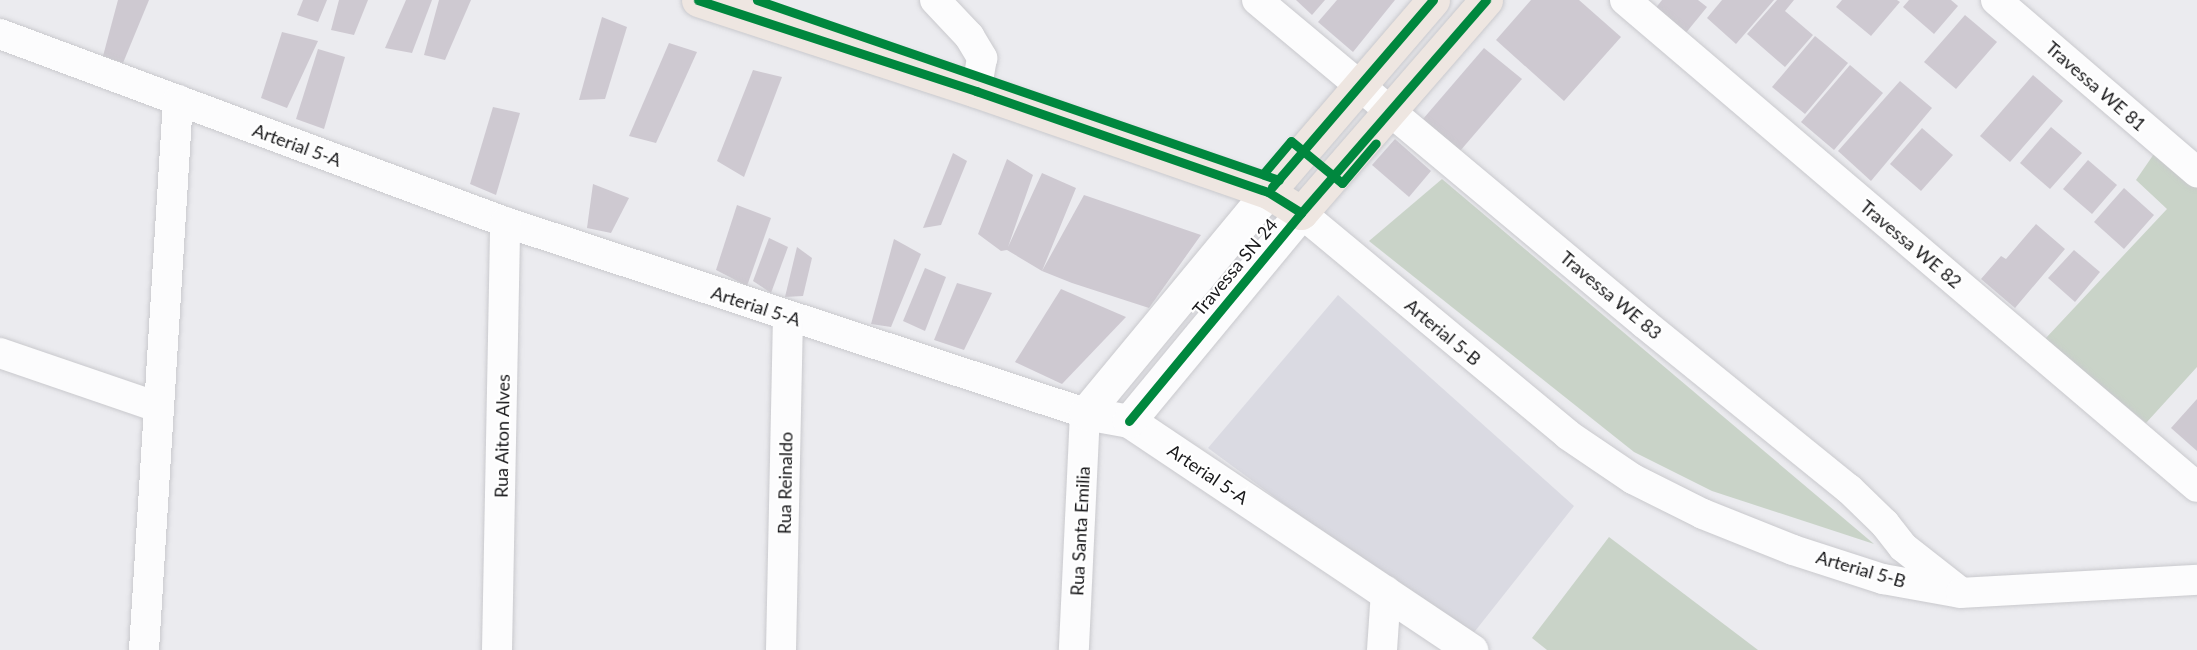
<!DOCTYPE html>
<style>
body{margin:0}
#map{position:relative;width:2197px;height:650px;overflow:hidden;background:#ebebef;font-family:Lato,sans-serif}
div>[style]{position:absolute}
.built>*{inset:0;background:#dadae2}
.green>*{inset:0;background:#c9d3c8}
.building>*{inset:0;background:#cec9d1}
.roads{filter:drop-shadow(0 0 2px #c9c9cd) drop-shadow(0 0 2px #c9c9cd)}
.minor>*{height:30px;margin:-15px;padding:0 15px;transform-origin:15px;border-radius:15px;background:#fcfcfd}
.secondary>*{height:33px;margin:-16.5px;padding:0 16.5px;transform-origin:16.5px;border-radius:16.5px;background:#fcfcfd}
.primary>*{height:33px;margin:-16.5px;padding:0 16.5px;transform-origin:16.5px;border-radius:16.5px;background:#eee6e1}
.cycleway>*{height:9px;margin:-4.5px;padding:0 4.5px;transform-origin:4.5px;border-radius:4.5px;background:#00873e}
span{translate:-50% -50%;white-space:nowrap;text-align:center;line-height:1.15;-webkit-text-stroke:4.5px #fff;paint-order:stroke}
.street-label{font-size:18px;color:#18181a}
</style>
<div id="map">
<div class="built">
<div style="clip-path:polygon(1338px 295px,1574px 506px,1468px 640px,1208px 448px)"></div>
</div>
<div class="green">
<div style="clip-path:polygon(2158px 148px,2197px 173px,2197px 367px,2146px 423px,2045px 339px,2167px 209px,2136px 180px)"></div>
<div style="clip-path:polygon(1442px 179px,1874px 544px,1712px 491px,1634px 452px,1369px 241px)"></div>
<div style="clip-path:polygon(1609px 537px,1758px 650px,1547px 650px,1532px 638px)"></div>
</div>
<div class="building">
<div style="clip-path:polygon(118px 0,149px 0,123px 63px,103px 56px)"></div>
<div style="clip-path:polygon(303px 0,327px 0,318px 22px,297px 15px)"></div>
<div style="clip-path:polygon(339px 0,368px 0,354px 35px,331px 30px)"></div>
<div style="clip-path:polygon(406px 0,432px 0,412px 53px,385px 48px)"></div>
<div style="clip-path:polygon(439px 0,471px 0,445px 60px,424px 55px)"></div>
<div style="clip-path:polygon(1296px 0,1325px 0,1312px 15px)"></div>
<div style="clip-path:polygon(1337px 0,1395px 0,1353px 52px,1318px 22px)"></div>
<div style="clip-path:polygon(1531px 0,1579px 0,1621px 37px,1564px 101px,1496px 40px)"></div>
<div style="clip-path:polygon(1662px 0,1698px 0,1707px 7px,1685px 34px,1655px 9px)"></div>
<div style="clip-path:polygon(1722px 0,1774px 0,1736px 44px,1707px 18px)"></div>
<div style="clip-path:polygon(1777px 0,1794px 0,1785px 11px,1813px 35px,1785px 67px,1747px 34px)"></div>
<div style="clip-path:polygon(1842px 0,1897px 0,1900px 2px,1871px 36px,1836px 7px)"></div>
<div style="clip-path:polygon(1909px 0,1951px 0,1958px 6px,1934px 34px,1903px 7px)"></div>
<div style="clip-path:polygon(1965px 15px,1997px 42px,1956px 89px,1924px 62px)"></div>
<div style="clip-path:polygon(602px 17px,627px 27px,605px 99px,579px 100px)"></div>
<div style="clip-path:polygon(282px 32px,318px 41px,287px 108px,261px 98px)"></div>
<div style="clip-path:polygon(1815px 36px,1848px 63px,1805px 114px,1772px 87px)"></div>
<div style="clip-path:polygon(669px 43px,697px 52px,656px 143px,629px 136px)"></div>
<div style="clip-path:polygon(1484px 48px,1522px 79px,1460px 151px,1423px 119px)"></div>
<div style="clip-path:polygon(318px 49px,345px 57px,324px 129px,296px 119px)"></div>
<div style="clip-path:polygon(1850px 65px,1883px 93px,1834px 150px,1801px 122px)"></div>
<div style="clip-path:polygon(753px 70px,782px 77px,744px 177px,717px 161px)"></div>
<div style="clip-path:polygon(2033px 75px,2063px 101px,2010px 162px,1980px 136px)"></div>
<div style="clip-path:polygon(1900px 81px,1932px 108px,1871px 181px,1838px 151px)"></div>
<div style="clip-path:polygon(493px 107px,520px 113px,496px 195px,470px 184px)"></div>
<div style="clip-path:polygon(2051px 127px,2082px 153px,2050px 189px,2020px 163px)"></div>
<div style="clip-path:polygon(1922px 128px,1953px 155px,1921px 191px,1890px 164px)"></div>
<div style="clip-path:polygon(1395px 139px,1431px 171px,1409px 197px,1372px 165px)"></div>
<div style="clip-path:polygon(953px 153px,967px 161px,941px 225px,923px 228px)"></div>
<div style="clip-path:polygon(1007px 159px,1033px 175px,1008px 247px,1042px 173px,1076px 188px,1042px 271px,1084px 195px,1201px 235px,1149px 308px,1072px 283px,1042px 271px,1007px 250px,1001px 251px,978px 234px)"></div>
<div style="clip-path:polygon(2088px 160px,2117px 185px,2092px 214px,2063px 189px)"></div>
<div style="clip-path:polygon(593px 184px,629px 198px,611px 233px,587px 228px)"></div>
<div style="clip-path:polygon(2124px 188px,2154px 215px,2124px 249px,2094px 222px)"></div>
<div style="clip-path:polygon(737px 205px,771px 218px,747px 286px,716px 270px)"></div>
<div style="clip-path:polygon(2036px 224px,2065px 249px,2015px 308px,1981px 279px,2001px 256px,2006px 259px)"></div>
<div style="clip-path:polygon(769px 238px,788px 247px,771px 293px,753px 281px)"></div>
<div style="clip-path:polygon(894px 239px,921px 254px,891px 327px,871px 324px)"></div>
<div style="clip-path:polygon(797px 247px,812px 258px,803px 296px,785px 297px)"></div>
<div style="clip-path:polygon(2074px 250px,2100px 272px,2075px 302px,2048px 278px)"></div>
<div style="clip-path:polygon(925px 268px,946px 277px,925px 331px,903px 321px)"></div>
<div style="clip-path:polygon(957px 283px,992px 293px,964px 350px,934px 340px)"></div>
<div style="clip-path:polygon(1061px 289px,1126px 317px,1062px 384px,1015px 362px)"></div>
<div style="clip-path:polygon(2197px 399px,2197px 451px,2171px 428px)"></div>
</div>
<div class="roads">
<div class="minor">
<div style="left:935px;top:0;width:50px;rotate:46.6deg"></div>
<div style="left:969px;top:36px;width:26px;rotate:59deg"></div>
<div style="left:982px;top:58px;width:34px;rotate:100deg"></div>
<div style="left:1257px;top:0;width:505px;rotate:39.86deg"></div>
<div style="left:1645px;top:324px;width:262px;rotate:39deg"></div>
<div style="left:1849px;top:489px;width:50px;rotate:44.2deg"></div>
<div style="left:1885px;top:524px;width:29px;rotate:52deg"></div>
<div style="left:1903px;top:547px;width:71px;rotate:38.2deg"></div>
<div style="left:1625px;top:0;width:751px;rotate:40.41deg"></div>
<div style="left:1996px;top:0;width:265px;rotate:40.6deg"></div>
<div style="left:0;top:34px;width:539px;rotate:20.42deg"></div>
<div style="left:505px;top:222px;width:611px;rotate:18.23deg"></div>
<div style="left:1085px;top:413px;width:237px;rotate:92.7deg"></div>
<div style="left:1301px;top:213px;width:347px;rotate:39.7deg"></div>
<div style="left:1568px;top:435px;width:78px;rotate:34.1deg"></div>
<div style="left:1633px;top:479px;width:78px;rotate:26.6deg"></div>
<div style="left:1703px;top:514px;width:97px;rotate:21.8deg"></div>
<div style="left:1793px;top:550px;width:95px;rotate:17.9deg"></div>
<div style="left:1883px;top:579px;width:79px;rotate:10.2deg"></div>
<div style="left:1961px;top:593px;width:236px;rotate:-3.2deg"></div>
<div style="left:0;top:353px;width:167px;rotate:18.9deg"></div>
<div style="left:144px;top:650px;width:551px;rotate:-86.46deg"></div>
<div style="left:497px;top:650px;width:428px;rotate:-88.9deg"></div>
<div style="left:781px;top:650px;width:333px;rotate:-88.8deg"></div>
<div style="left:1382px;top:650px;width:59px;rotate:-86.1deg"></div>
</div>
<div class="secondary">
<div style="left:1268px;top:192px;width:287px;rotate:129.6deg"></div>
<div style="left:1085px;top:413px;width:45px;rotate:10.3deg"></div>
<div style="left:1129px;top:421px;width:412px;rotate:33.8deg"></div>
<div style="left:1129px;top:421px;width:270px;rotate:-50.4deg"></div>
</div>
<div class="primary">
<div style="left:698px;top:0;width:293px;rotate:18.1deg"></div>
<div style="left:976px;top:91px;width:309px;rotate:19.1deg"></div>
<div style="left:1268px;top:192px;width:39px;rotate:32deg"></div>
<div style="left:1301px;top:213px;width:282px;rotate:-49deg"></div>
<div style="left:1268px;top:192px;width:253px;rotate:-49.3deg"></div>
</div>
</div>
<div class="cycleway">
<div style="left:698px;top:0;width:293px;rotate:18.1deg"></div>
<div style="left:976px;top:91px;width:309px;rotate:19.1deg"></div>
<div style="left:1268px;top:192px;width:39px;rotate:32deg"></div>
<div style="left:757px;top:0;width:552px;rotate:19.03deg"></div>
<div style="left:1263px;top:174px;width:43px;rotate:-49.7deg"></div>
<div style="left:1291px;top:141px;width:66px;rotate:39.5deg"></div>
<div style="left:1342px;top:183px;width:52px;rotate:-49.6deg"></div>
<div style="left:1272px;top:187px;width:247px;rotate:-49.3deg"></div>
<div style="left:1129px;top:421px;width:270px;rotate:-50.4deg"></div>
<div style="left:1301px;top:213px;width:282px;rotate:-49deg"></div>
</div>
<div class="street-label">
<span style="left:2096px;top:86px;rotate:41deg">Travessa WE 81</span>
<span style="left:297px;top:145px;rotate:20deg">Arterial 5-A</span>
<span style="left:1911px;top:244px;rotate:40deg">Travessa WE 82</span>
<span style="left:1235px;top:267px;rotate:-50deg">Travessa SN 24</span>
<span style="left:1611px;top:295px;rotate:40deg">Travessa WE 83</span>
<span style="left:756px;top:306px;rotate:18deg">Arterial 5-A</span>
<span style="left:1443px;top:332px;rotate:40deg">Arterial 5-B</span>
<span style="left:502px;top:436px;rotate:-89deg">Rua Aiton Alves</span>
<span style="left:1208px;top:474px;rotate:34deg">Arterial 5-A</span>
<span style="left:785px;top:483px;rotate:-89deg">Rua Reinaldo</span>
<span style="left:1080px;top:531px;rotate:-87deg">Rua Santa Emilia</span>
<span style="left:1861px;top:569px;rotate:16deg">Arterial 5-B</span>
</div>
</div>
